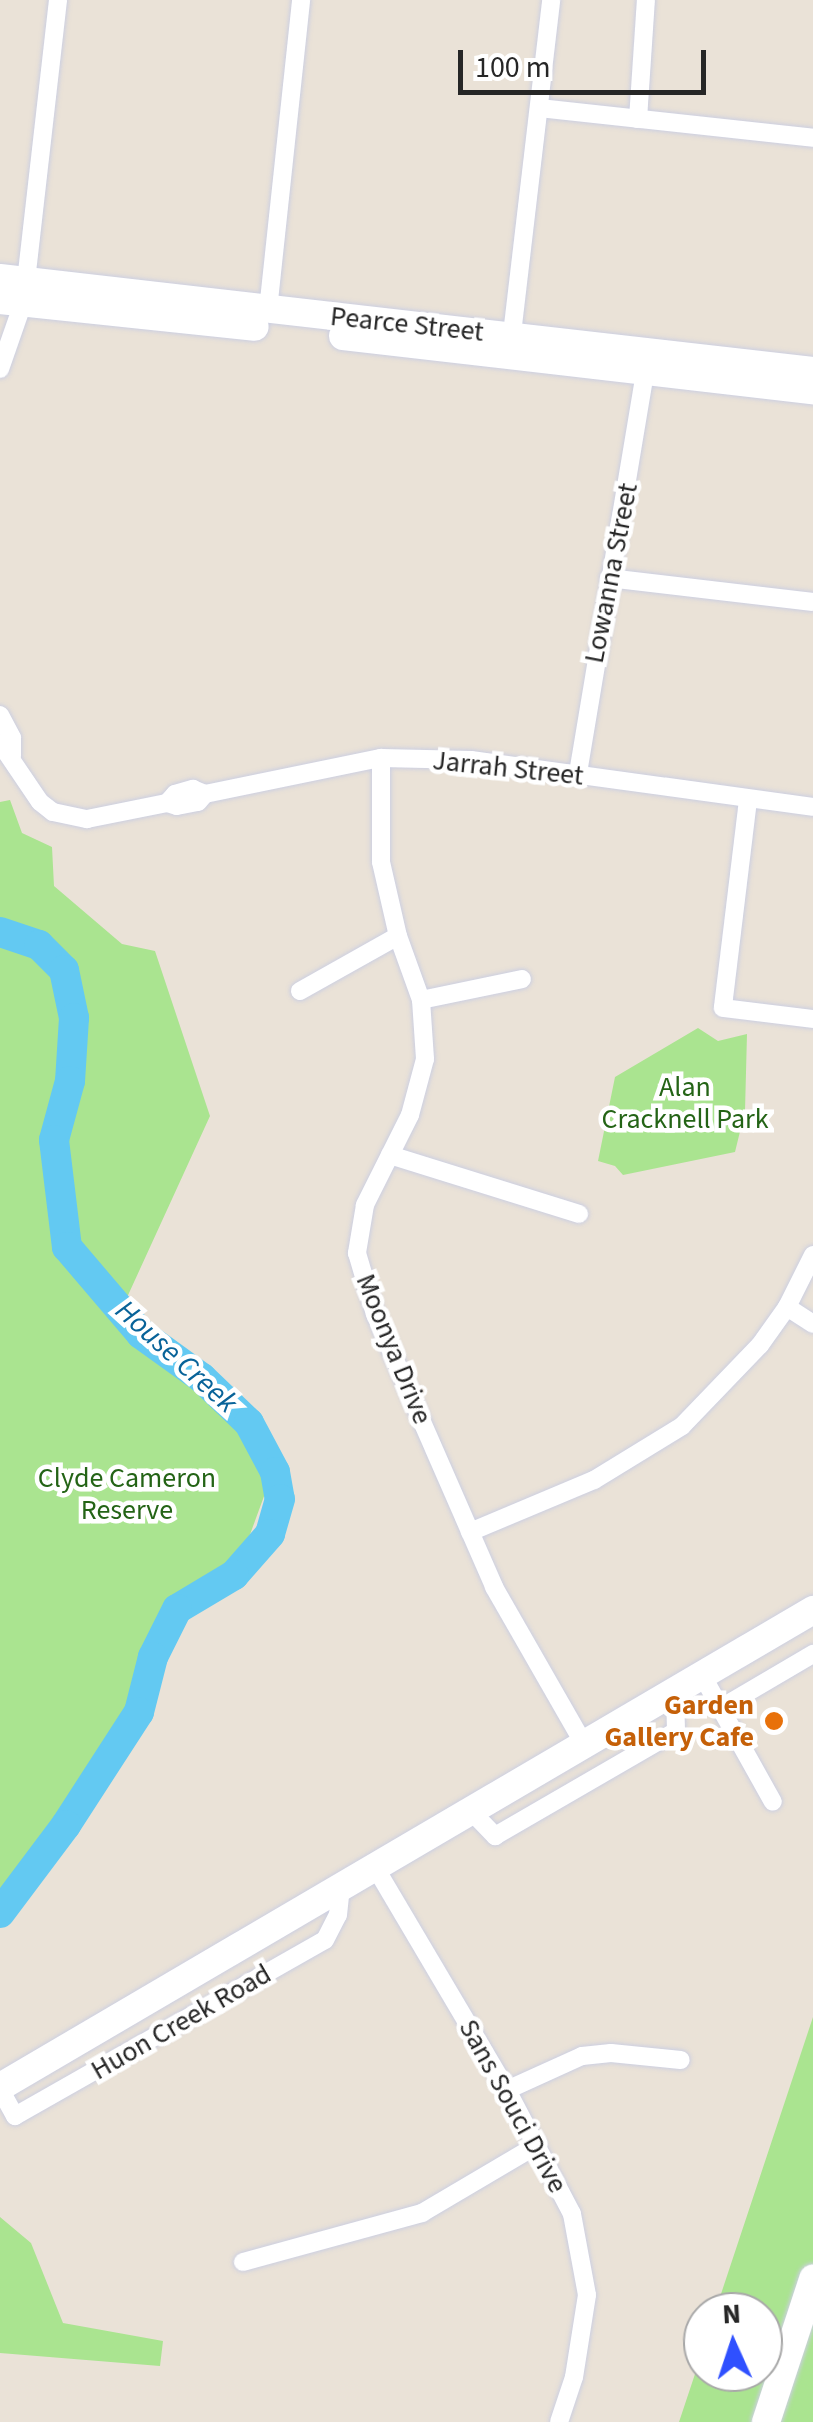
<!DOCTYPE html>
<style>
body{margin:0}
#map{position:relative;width:813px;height:2422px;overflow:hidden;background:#eae2d7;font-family:"Source Sans 3",sans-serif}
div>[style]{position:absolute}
.green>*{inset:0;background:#aae490}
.river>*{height:30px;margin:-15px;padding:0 15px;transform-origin:15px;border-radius:15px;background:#63c9f2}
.roads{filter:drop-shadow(0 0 2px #cccfe1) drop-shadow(0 0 2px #cccfe1)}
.street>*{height:18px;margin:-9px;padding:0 9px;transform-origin:9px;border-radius:9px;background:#fff}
.secondary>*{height:28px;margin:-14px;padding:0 14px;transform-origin:14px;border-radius:14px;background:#fff}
.dots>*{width:28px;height:28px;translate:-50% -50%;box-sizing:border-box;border:5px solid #fff;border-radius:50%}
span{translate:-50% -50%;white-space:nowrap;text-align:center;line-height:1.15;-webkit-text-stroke:9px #fff;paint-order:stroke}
.street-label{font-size:28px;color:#262626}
.park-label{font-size:28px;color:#246416}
.food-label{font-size:28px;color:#c56008;font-weight:700}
.right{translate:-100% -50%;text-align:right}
.water-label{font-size:30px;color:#086399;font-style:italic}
.north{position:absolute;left:683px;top:2292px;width:100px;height:100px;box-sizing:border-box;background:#fff;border:2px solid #a8a8a8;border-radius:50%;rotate:357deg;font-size:28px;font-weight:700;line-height:40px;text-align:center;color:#262626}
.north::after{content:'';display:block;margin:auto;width:35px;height:45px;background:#2f50ff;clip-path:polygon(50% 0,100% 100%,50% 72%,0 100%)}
.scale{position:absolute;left:458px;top:50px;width:248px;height:45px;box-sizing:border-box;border:5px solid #262626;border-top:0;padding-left:12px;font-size:30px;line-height:35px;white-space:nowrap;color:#262626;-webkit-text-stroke:8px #fff;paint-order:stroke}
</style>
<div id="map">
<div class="green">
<div style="clip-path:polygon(10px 800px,22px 833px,52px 847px,54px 886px,122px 944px,155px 951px,210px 1116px,124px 1304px,173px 1366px,220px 1405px,264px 1458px,270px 1480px,241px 1559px,182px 1617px,83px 1789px,36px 1848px,0 1905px,0 802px)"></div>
<div style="clip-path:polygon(698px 1028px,718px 1041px,747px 1034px,745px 1111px,735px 1152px,623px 1175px,615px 1166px,598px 1161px,615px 1077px)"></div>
<div style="clip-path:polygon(813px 2017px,813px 2422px,679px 2422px,703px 2350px,703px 2372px,763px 2372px,763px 2312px,715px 2312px)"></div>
<div style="clip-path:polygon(0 2217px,31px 2243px,63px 2323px,163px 2341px,160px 2366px,0 2353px)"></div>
</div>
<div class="river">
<div style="left:0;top:932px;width:41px;rotate:18.4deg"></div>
<div style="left:39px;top:945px;width:35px;rotate:45deg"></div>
<div style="left:64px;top:970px;width:49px;rotate:78.2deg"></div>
<div style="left:74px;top:1018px;width:63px;rotate:93.6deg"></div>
<div style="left:70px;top:1081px;width:61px;rotate:105.2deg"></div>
<div style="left:54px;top:1140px;width:108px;rotate:83.1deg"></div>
<div style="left:67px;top:1247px;width:114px;rotate:49.6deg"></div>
<div style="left:141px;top:1334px;width:75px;rotate:35.8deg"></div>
<div style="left:202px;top:1378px;width:65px;rotate:43.8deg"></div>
<div style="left:249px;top:1423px;width:55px;rotate:62deg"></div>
<div style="left:275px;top:1472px;width:27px;rotate:80deg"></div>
<div style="left:280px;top:1499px;width:36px;rotate:106deg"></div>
<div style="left:270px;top:1534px;width:55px;rotate:131.3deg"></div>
<div style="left:234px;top:1575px;width:66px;rotate:149.2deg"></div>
<div style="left:177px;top:1609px;width:54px;rotate:116.6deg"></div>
<div style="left:153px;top:1657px;width:57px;rotate:104.3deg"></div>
<div style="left:139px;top:1712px;width:135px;rotate:122.9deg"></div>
<div style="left:66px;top:1825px;width:110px;rotate:126.9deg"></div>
</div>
<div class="roads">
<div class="street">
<div style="left:539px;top:108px;width:276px;rotate:6.2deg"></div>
<div style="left:638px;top:119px;width:119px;rotate:-86.2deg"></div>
<div style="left:26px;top:281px;width:283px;rotate:-83.5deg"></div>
<div style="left:268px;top:310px;width:312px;rotate:-83.9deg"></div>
<div style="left:512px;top:334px;width:336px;rotate:-83.3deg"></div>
<div style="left:0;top:369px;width:70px;rotate:-70.8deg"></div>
<div style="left:609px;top:578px;width:205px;rotate:6.7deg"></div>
<div style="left:0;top:715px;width:26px;rotate:62deg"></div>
<div style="left:12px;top:738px;width:18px;rotate:90deg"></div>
<div style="left:0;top:743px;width:71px;rotate:55.9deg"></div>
<div style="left:40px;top:802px;width:16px;rotate:38deg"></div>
<div style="left:53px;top:812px;width:35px;rotate:12deg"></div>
<div style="left:87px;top:819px;width:82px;rotate:-11.3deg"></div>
<div style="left:167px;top:803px;width:10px;rotate:17deg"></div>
<div style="left:177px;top:806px;width:21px;rotate:-11deg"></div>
<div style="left:198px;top:802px;width:11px;rotate:-49deg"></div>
<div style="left:205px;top:794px;width:180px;rotate:-11.6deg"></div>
<div style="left:381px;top:758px;width:90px;rotate:1.3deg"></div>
<div style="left:471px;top:760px;width:345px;rotate:7.8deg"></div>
<div style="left:381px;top:758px;width:104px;rotate:90deg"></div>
<div style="left:381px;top:862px;width:76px;rotate:77.1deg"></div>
<div style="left:398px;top:936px;width:68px;rotate:70.2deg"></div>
<div style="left:421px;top:1000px;width:59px;rotate:86.1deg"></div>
<div style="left:425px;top:1059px;width:58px;rotate:105deg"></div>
<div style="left:410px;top:1115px;width:101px;rotate:116.6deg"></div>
<div style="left:365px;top:1205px;width:49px;rotate:99.5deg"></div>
<div style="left:357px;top:1253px;width:64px;rotate:73.6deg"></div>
<div style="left:375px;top:1314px;width:298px;rotate:66.4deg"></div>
<div style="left:494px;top:1587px;width:181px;rotate:60.2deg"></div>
<div style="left:578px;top:773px;width:406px;rotate:-80.5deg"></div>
<div style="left:748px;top:800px;width:209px;rotate:96.9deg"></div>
<div style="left:723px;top:1008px;width:91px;rotate:7deg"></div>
<div style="left:167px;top:803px;width:12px;rotate:-48deg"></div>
<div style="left:175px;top:794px;width:19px;rotate:-16deg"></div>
<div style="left:193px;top:789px;width:13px;rotate:23deg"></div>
<div style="left:300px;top:991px;width:112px;rotate:-29.3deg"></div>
<div style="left:421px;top:1000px;width:103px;rotate:-11.7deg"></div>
<div style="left:390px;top:1155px;width:198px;rotate:17.3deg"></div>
<div style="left:787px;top:1307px;width:31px;rotate:33deg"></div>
<div style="left:470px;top:1532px;width:134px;rotate:-22.8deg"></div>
<div style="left:594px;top:1480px;width:103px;rotate:-31.5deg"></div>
<div style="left:682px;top:1426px;width:112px;rotate:-46.1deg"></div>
<div style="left:760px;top:1345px;width:47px;rotate:-54.6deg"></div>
<div style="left:787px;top:1307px;width:58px;rotate:-63.4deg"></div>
<div style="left:702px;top:1675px;width:145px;rotate:60.8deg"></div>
<div style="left:721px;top:1708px;width:107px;rotate:-30.4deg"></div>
<div style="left:471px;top:1811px;width:35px;rotate:46deg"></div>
<div style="left:495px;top:1836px;width:209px;rotate:-30.1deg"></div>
<div style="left:676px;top:1731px;width:40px;rotate:-91.4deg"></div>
<div style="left:375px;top:1867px;width:259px;rotate:59.4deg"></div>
<div style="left:507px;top:2090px;width:140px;rotate:62.3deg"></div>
<div style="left:572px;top:2214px;width:82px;rotate:79.5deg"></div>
<div style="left:587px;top:2295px;width:83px;rotate:99deg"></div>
<div style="left:574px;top:2377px;width:47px;rotate:108.4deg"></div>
<div style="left:0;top:2089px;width:31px;rotate:61deg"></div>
<div style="left:15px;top:2116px;width:356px;rotate:-29.6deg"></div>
<div style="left:325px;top:1940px;width:28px;rotate:-63deg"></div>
<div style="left:338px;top:1915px;width:28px;rotate:-84deg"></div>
<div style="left:507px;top:2090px;width:82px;rotate:-24.4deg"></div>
<div style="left:582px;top:2056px;width:29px;rotate:-6deg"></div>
<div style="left:611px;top:2053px;width:70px;rotate:5.7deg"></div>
<div style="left:243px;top:2262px;width:186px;rotate:-15.3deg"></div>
<div style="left:422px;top:2213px;width:134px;rotate:-30.6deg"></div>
</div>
<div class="secondary">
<div style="left:0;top:278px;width:818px;rotate:6.53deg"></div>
<div style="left:0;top:300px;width:256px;rotate:6deg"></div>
<div style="left:343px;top:336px;width:473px;rotate:6.6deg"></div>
<div style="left:0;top:2087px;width:943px;rotate:-30.4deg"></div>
<div style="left:766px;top:2422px;width:151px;rotate:-71.8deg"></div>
</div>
</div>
<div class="dots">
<div style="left:774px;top:1721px;background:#e8710a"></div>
</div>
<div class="street-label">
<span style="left:407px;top:324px;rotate:6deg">Pearce Street</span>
<span style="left:611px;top:573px;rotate:-79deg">Lowanna Street</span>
<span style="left:508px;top:768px;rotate:6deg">Jarrah Street</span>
<span style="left:394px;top:1349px;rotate:68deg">Moonya Drive</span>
<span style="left:181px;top:2022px;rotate:-30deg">Huon Creek Road</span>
<span style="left:513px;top:2106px;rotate:61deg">Sans Souci Drive</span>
</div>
<div class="park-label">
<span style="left:685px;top:1103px">Alan<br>Cracknell Park</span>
<span style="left:127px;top:1494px">Clyde Cameron<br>Reserve</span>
</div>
<div class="food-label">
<span class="right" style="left:754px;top:1721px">Garden<br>Gallery Cafe</span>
</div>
<div class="water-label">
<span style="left:176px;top:1357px;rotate:42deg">House Creek</span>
</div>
<div class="north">N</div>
<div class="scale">100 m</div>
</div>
